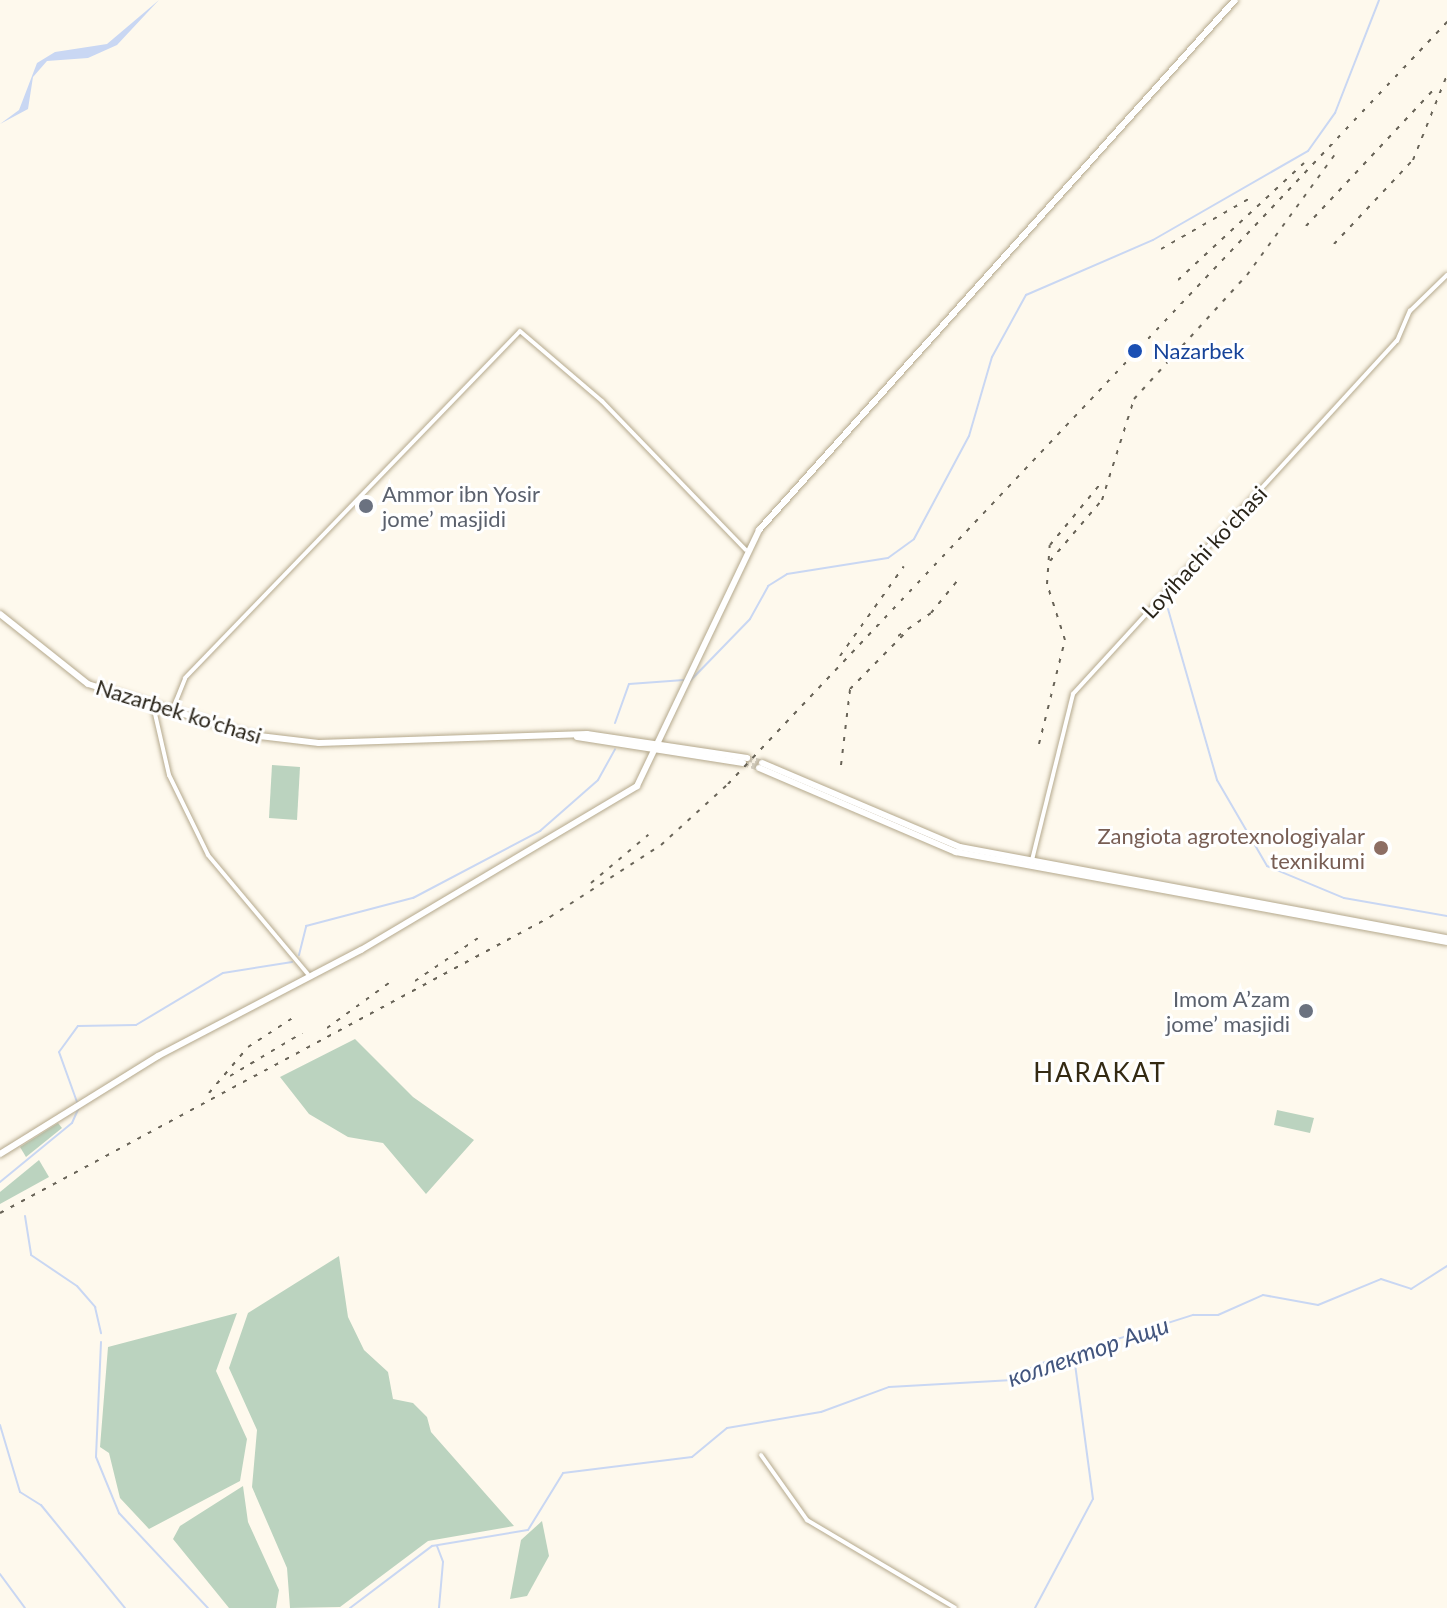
<!DOCTYPE html>
<meta charset="utf-8">
<style>
body{margin:0}
#map{position:relative;width:1447px;height:1608px;overflow:hidden;background:#fef9ed;font-family:Lato,sans-serif}
div>[style]{position:absolute}
.green>*{inset:0;background:#bbd3bf}
.water>*{inset:0;background:#c9d7f3}
.stream>*{height:2px;margin:-1px;padding:0 1px;transform-origin:1px;border-radius:1px;background:#c9d7f3}
.major-tunnel>*{height:6px;margin-top:-3px;transform-origin:0;background:repeating-linear-gradient(90deg,#d4cfc3 0 6px,transparent 0 9px)}
.roads{filter:drop-shadow(0 0 2px #b4a88c) drop-shadow(0 0 2px #b4a88c)}
.minor>*{height:4px;margin:-2px;padding:0 2px;transform-origin:2px;border-radius:2px;background:#fff}
.major>*{height:6px;margin:-3px;padding:0 3px;transform-origin:3px;border-radius:3px;background:#fff}
.rail>*{height:2px;margin-top:-1px;transform-origin:0;background:repeating-linear-gradient(90deg,#686357 0 4px,transparent 0 12px)}
.dots>*{width:22px;height:22px;translate:-50% -50%;box-sizing:border-box;border:4px solid #fff;border-radius:50%}
span{translate:-50% -50%;white-space:nowrap;text-align:center;line-height:1.15;-webkit-text-stroke:6px #fff;paint-order:stroke}
.transit-label{font-size:22px;color:#164399}
.left{translate:0 -50%;text-align:left}
.worship-label{font-size:22px;color:#5b616d}
.right{translate:-100% -50%;text-align:right}
.street-label{font-size:22px;color:#2a251a}
.education-label{font-size:22px;color:#785e54}
.water-label{font-size:24px;color:#42557e;font-style:italic}
.quarter-label{font-size:26px;color:#342a12;letter-spacing:2px}
</style>
<div id="map">
<div class="green">
<div style="clip-path:polygon(272px 765px,300px 767px,297px 820px,269px 818px)"></div>
<div style="clip-path:polygon(355px 1039px,413px 1097px,474px 1140px,426px 1194px,383px 1143px,348px 1137px,309px 1114px,280px 1077px)"></div>
<div style="clip-path:polygon(1277px 1110px,1314px 1118px,1310px 1133px,1274px 1125px)"></div>
<div style="clip-path:polygon(58px 1123px,62px 1128px,26px 1157px,20px 1147px)"></div>
<div style="clip-path:polygon(39px 1160px,49px 1177px,0 1204px,0 1192px)"></div>
<div style="clip-path:polygon(339px 1256px,348px 1317px,364px 1350px,388px 1372px,393px 1399px,413px 1403px,427px 1417px,431px 1432px,514px 1526px,428px 1541px,340px 1607px,290px 1608px,287px 1568px,252px 1487px,257px 1430px,229px 1368px,248px 1313px)"></div>
<div style="clip-path:polygon(237px 1313px,216px 1371px,247px 1439px,240px 1481px,149px 1529px,120px 1498px,109px 1453px,100px 1447px,108px 1347px)"></div>
<div style="clip-path:polygon(243px 1486px,248px 1522px,279px 1590px,276px 1608px,229px 1608px,173px 1539px,180px 1526px)"></div>
<div style="clip-path:polygon(542px 1521px,549px 1556px,527px 1596px,510px 1599px,521px 1540px)"></div>
</div>
<div class="water">
<div style="clip-path:polygon(159px 0,117px 45px,88px 58px,47px 61px,33px 77px,28px 109px,0 124px,19px 110px,37px 63px,55px 52px,107px 44px)"></div>
</div>
<div class="stream">
<div style="left:1168px;top:609px;width:178px;rotate:74deg"></div>
<div style="left:1217px;top:780px;width:99px;rotate:59.8deg"></div>
<div style="left:1267px;top:866px;width:83px;rotate:22.6deg"></div>
<div style="left:1344px;top:898px;width:105px;rotate:9.9deg"></div>
<div style="left:690px;top:681px;width:86px;rotate:-45.9deg"></div>
<div style="left:750px;top:619px;width:38px;rotate:-61deg"></div>
<div style="left:768px;top:586px;width:22px;rotate:-32deg"></div>
<div style="left:787px;top:574px;width:102px;rotate:-9deg"></div>
<div style="left:888px;top:558px;width:32px;rotate:-36deg"></div>
<div style="left:914px;top:539px;width:117px;rotate:-61.9deg"></div>
<div style="left:969px;top:436px;width:82px;rotate:-73.8deg"></div>
<div style="left:992px;top:357px;width:71px;rotate:-61.3deg"></div>
<div style="left:1026px;top:295px;width:138px;rotate:-23.4deg"></div>
<div style="left:1153px;top:240px;width:179px;rotate:-29.9deg"></div>
<div style="left:1308px;top:151px;width:47px;rotate:-54.6deg"></div>
<div style="left:1335px;top:113px;width:121px;rotate:-68.7deg"></div>
<div style="left:615px;top:723px;width:41px;rotate:-70.3deg"></div>
<div style="left:629px;top:684px;width:55px;rotate:-4.2deg"></div>
<div style="left:299px;top:955px;width:30px;rotate:-76deg"></div>
<div style="left:306px;top:926px;width:111px;rotate:-14.7deg"></div>
<div style="left:413px;top:898px;width:144px;rotate:-27.8deg"></div>
<div style="left:540px;top:831px;width:77px;rotate:-41.3deg"></div>
<div style="left:598px;top:780px;width:35px;rotate:-61deg"></div>
<div style="left:77px;top:1102px;width:53px;rotate:-109.8deg"></div>
<div style="left:59px;top:1052px;width:32px;rotate:-54deg"></div>
<div style="left:78px;top:1026px;width:58px;rotate:-1deg"></div>
<div style="left:136px;top:1025px;width:101px;rotate:-30.9deg"></div>
<div style="left:223px;top:973px;width:70px;rotate:-9.1deg"></div>
<div style="left:0;top:1182px;width:93px;rotate:-39.3deg"></div>
<div style="left:72px;top:1123px;width:17px;rotate:-66deg"></div>
<div style="left:25px;top:1216px;width:39px;rotate:81deg"></div>
<div style="left:31px;top:1255px;width:55px;rotate:34deg"></div>
<div style="left:77px;top:1286px;width:28px;rotate:49deg"></div>
<div style="left:95px;top:1307px;width:27px;rotate:77deg"></div>
<div style="left:101px;top:1342px;width:115px;rotate:92.5deg"></div>
<div style="left:96px;top:1457px;width:61px;rotate:67.7deg"></div>
<div style="left:119px;top:1513px;width:130px;rotate:46.9deg"></div>
<div style="left:0;top:1425px;width:70px;rotate:73.4deg"></div>
<div style="left:20px;top:1492px;width:25px;rotate:32deg"></div>
<div style="left:41px;top:1505px;width:133px;rotate:50.8deg"></div>
<div style="left:437px;top:1546px;width:17px;rotate:69deg"></div>
<div style="left:443px;top:1562px;width:46px;rotate:95deg"></div>
<div style="left:0;top:1574px;width:42px;rotate:53.7deg"></div>
<div style="left:350px;top:1608px;width:103px;rotate:-37.1deg"></div>
<div style="left:432px;top:1546px;width:97px;rotate:-9.5deg"></div>
<div style="left:528px;top:1530px;width:67px;rotate:-58.4deg"></div>
<div style="left:563px;top:1473px;width:130px;rotate:-7.1deg"></div>
<div style="left:692px;top:1457px;width:45px;rotate:-39.6deg"></div>
<div style="left:727px;top:1428px;width:95px;rotate:-9.7deg"></div>
<div style="left:821px;top:1412px;width:72px;rotate:-20.2deg"></div>
<div style="left:889px;top:1387px;width:124px;rotate:-3.2deg"></div>
<div style="left:1013px;top:1380px;width:27px;rotate:-33deg"></div>
<div style="left:1036px;top:1365px;width:165px;rotate:-17.7deg"></div>
<div style="left:1193px;top:1315px;width:25px"></div>
<div style="left:1218px;top:1315px;width:49px;rotate:-24deg"></div>
<div style="left:1263px;top:1295px;width:56px;rotate:10.3deg"></div>
<div style="left:1318px;top:1305px;width:68px;rotate:-22.4deg"></div>
<div style="left:1381px;top:1279px;width:32px;rotate:18deg"></div>
<div style="left:1411px;top:1289px;width:43px;rotate:-32.6deg"></div>
<div style="left:1035px;top:1608px;width:123px;rotate:-62deg"></div>
<div style="left:1093px;top:1499px;width:143px;rotate:-97.6deg"></div>
</div>
<div class="major-tunnel">
<div style="left:747px;top:758px;width:16px;rotate:18deg"></div>
<div style="left:743px;top:763px;width:17px;rotate:17deg"></div>
</div>
<div class="roads">
<div class="minor">
<div style="left:153px;top:705px;width:72px;rotate:77.1deg"></div>
<div style="left:169px;top:775px;width:89px;rotate:64deg"></div>
<div style="left:208px;top:855px;width:155px;rotate:50deg"></div>
<div style="left:172px;top:711px;width:35px;rotate:-68deg"></div>
<div style="left:185px;top:678px;width:482px;rotate:-46deg"></div>
<div style="left:520px;top:331px;width:108px;rotate:40.5deg"></div>
<div style="left:602px;top:401px;width:207px;rotate:46deg"></div>
<div style="left:1032px;top:860px;width:171px;rotate:-76.1deg"></div>
<div style="left:1073px;top:694px;width:479px;rotate:-47.5deg"></div>
<div style="left:1397px;top:341px;width:33px;rotate:-67deg"></div>
<div style="left:1410px;top:311px;width:52px;rotate:-44.2deg"></div>
<div style="left:761px;top:1455px;width:80px;rotate:54.7deg"></div>
<div style="left:807px;top:1520px;width:172px;rotate:30.7deg"></div>
</div>
<div class="major">
<div style="left:0;top:614px;width:112px;rotate:38.5deg"></div>
<div style="left:88px;top:684px;width:171px;rotate:17.4deg"></div>
<div style="left:251px;top:735px;width:68px;rotate:6.7deg"></div>
<div style="left:319px;top:743px;width:268px;rotate:-1.9deg"></div>
<div style="left:587px;top:734px;width:162px;rotate:8.5deg"></div>
<div style="left:577px;top:737px;width:168px;rotate:8.9deg"></div>
<div style="left:762px;top:763px;width:215px;rotate:23deg"></div>
<div style="left:960px;top:847px;width:495px;rotate:10.6deg"></div>
<div style="left:759px;top:768px;width:214px;rotate:23.1deg"></div>
<div style="left:956px;top:852px;width:499px;rotate:10.4deg"></div>
<div style="left:0;top:1154px;width:186px;rotate:-31.8deg"></div>
<div style="left:158px;top:1056px;width:229px;rotate:-27.6deg"></div>
<div style="left:361px;top:950px;width:321px;rotate:-30.7deg"></div>
<div style="left:637px;top:786px;width:284px;rotate:-64.5deg"></div>
<div style="left:759px;top:530px;width:712px;rotate:-48.07deg"></div>
</div>
</div>
<div class="rail">
<div style="left:1306px;top:226px;width:189px;rotate:-46.9deg"></div>
<div style="left:1334px;top:244px;width:115px;rotate:-46.8deg"></div>
<div style="left:1413px;top:160px;width:92px;rotate:-68.2deg"></div>
<div style="left:1161px;top:249px;width:105px;rotate:-29.7deg"></div>
<div style="left:1178px;top:280px;width:172px;rotate:-42.9deg"></div>
<div style="left:1050px;top:561px;width:80px;rotate:-49.6deg"></div>
<div style="left:1102px;top:500px;width:106px;rotate:-72.4deg"></div>
<div style="left:1134px;top:399px;width:168px;rotate:-47.7deg"></div>
<div style="left:1247px;top:275px;width:155px;rotate:-53.9deg"></div>
<div style="left:898px;top:636px;width:40px;rotate:-34.9deg"></div>
<div style="left:931px;top:613px;width:43px;rotate:-50.7deg"></div>
<div style="left:840px;top:656px;width:110px;rotate:-54.6deg"></div>
<div style="left:1039px;top:744px;width:107px;rotate:-76deg"></div>
<div style="left:1065px;top:640px;width:59px;rotate:-107.8deg"></div>
<div style="left:1047px;top:584px;width:39px;rotate:-86deg"></div>
<div style="left:1050px;top:545px;width:82px;rotate:-50.5deg"></div>
<div style="left:841px;top:765px;width:77px;rotate:-83.2deg"></div>
<div style="left:850px;top:689px;width:80px;rotate:-45.5deg"></div>
<div style="left:591px;top:883px;width:75px;rotate:-40.1deg"></div>
<div style="left:415px;top:981px;width:83px;rotate:-34.3deg"></div>
<div style="left:327px;top:1028px;width:82px;rotate:-36deg"></div>
<div style="left:230px;top:1076px;width:84px;rotate:-30.8deg"></div>
<div style="left:209px;top:1093px;width:60px;rotate:-49.7deg"></div>
<div style="left:248px;top:1047px;width:55px;rotate:-33.1deg"></div>
<div style="left:0;top:1213px;width:625px;rotate:-28.29deg"></div>
<div style="left:550px;top:917px;width:132px;rotate:-33deg"></div>
<div style="left:661px;top:845px;width:91px;rotate:-42.3deg"></div>
<div style="left:728px;top:784px;width:1048px;rotate:-46.66deg"></div>
</div>
<div class="dots">
<div style="left:1135px;top:351px;background:#1a4fb4"></div>
<div style="left:366px;top:506px;background:#6b7280"></div>
<div style="left:1381px;top:848px;background:#8d6e63"></div>
<div style="left:1306px;top:1011px;background:#6b7280"></div>
</div>
<div class="transit-label">
<span class="left" style="left:1153px;top:351px">Nazarbek</span>
</div>
<div class="worship-label">
<span class="left" style="left:382px;top:506px">Ammor ibn Yosir<br>jome’ masjidi</span>
<span class="right" style="left:1290px;top:1011px">Imom A’zam<br>jome’ masjidi</span>
</div>
<div class="street-label">
<span style="left:1204px;top:552px;rotate:-47deg">Loyihachi ko'chasi</span>
<span style="left:179px;top:711px;rotate:17deg">Nazarbek ko'chasi</span>
</div>
<div class="education-label">
<span class="right" style="left:1365px;top:848px">Zangiota agrotexnologiyalar<br>texnikumi</span>
</div>
<div class="water-label">
<span style="left:1088px;top:1351px;rotate:-19deg">коллектор Ащи</span>
</div>
<div class="quarter-label">
<span style="left:1100px;top:1073px">HARAKAT</span>
</div>
</div>
